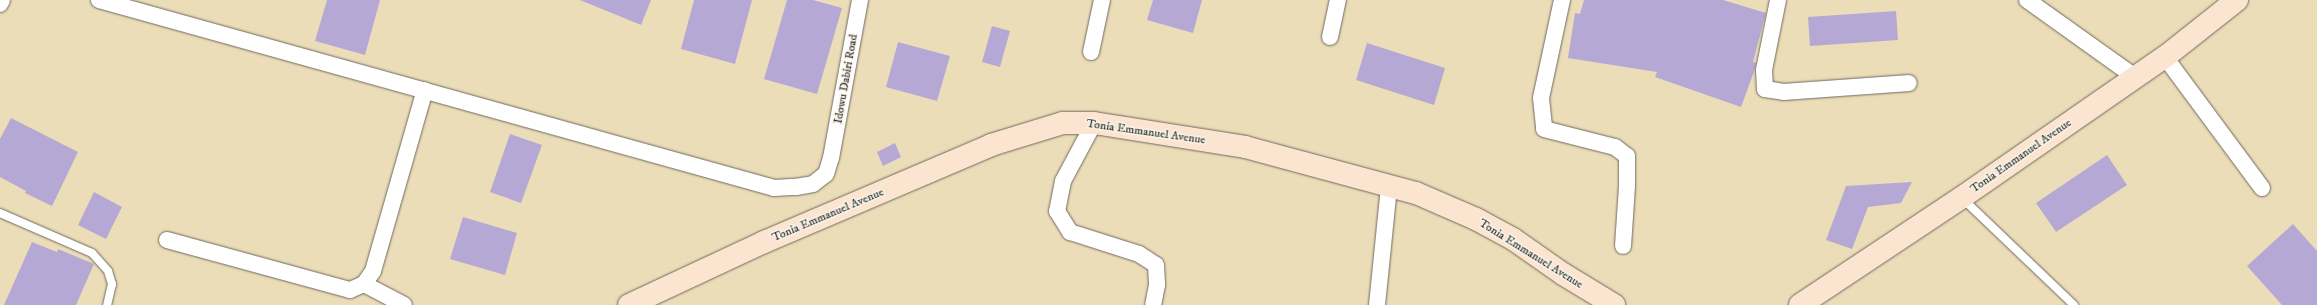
<!DOCTYPE html>
<style>
body{margin:0}
#map{position:relative;width:2317px;height:305px;overflow:hidden;background:#ecddb9;font-family:"IM FELL DW Pica",serif}
div>[style]{position:absolute}
.building>*{inset:0;background:#b6a8d4}
.roads{filter:drop-shadow(0 0 1px #6f695d) drop-shadow(0 0 1px #6f695d)}
.lane>*{height:8px;margin:-4px;padding:0 4px;transform-origin:4px;border-radius:4px;background:#fff}
.street>*{height:16px;margin:-8px;padding:0 8px;transform-origin:8px;border-radius:8px;background:#fff}
.secondary>*{height:22px;margin:-11px;padding:0 11px;transform-origin:11px;border-radius:11px;background:#fce5d0}
span{translate:-50% -50%;white-space:nowrap;text-align:center;line-height:1.15;-webkit-text-stroke:3px #f7f3e8;paint-order:stroke}
.street-label{font-size:12px;color:#2b2b2b}
</style>
<div id="map">
<div class="building">
<div style="clip-path:polygon(327px 0,380px 0,365px 55px,315px 41px)"></div>
<div style="clip-path:polygon(580px 0,651px 0,641px 25px)"></div>
<div style="clip-path:polygon(694px 0,752px 0,735px 64px,681px 49px)"></div>
<div style="clip-path:polygon(787px 0,813px 0,842px 8px,817px 94px,764px 79px)"></div>
<div style="clip-path:polygon(1153px 0,1202px 0,1193px 33px,1147px 20px)"></div>
<div style="clip-path:polygon(1584px 0,1723px 0,1766px 13px,1753px 62px,1756px 63px,1755px 69px,1741px 107px,1655px 77px,1657px 72px,1568px 58px,1575px 13px,1580px 14px)"></div>
<div style="clip-path:polygon(1896px 11px,1898px 40px,1810px 46px,1808px 17px)"></div>
<div style="clip-path:polygon(992px 26px,1010px 31px,1000px 67px,982px 62px)"></div>
<div style="clip-path:polygon(898px 42px,950px 56px,937px 101px,886px 87px)"></div>
<div style="clip-path:polygon(1367px 43px,1445px 68px,1434px 105px,1356px 80px)"></div>
<div style="clip-path:polygon(11px 118px,78px 152px,52px 206px,25px 193px,26px 191px,0 177px,0 139px)"></div>
<div style="clip-path:polygon(510px 134px,542px 145px,521px 203px,490px 192px)"></div>
<div style="clip-path:polygon(895px 143px,901px 157px,883px 166px,877px 152px)"></div>
<div style="clip-path:polygon(2107px 155px,2127px 185px,2056px 232px,2036px 203px)"></div>
<div style="clip-path:polygon(1912px 182px,1901px 203px,1868px 207px,1852px 249px,1826px 240px,1846px 186px)"></div>
<div style="clip-path:polygon(94px 192px,122px 207px,106px 239px,78px 225px)"></div>
<div style="clip-path:polygon(463px 217px,517px 233px,505px 275px,450px 259px)"></div>
<div style="clip-path:polygon(2293px 224px,2317px 251px,2317px 305px,2282px 305px,2247px 266px)"></div>
<div style="clip-path:polygon(32px 242px,57px 252px,58px 249px,94px 264px,76px 305px,4px 305px)"></div>
</div>
<div class="roads">
<div class="lane">
<div style="left:1962px;top:198px;width:155px;rotate:43.7deg"></div>
<div style="left:0;top:213px;width:100px;rotate:23.5deg"></div>
<div style="left:92px;top:253px;width:24px;rotate:48deg"></div>
<div style="left:108px;top:271px;width:14px;rotate:73deg"></div>
<div style="left:112px;top:284px;width:22px;rotate:103deg"></div>
</div>
<div class="street">
<div style="left:99px;top:0;width:701px;rotate:15.56deg"></div>
<div style="left:774px;top:188px;width:22px;rotate:-3deg"></div>
<div style="left:796px;top:187px;width:17px;rotate:-10deg"></div>
<div style="left:813px;top:184px;width:16px;rotate:-38deg"></div>
<div style="left:826px;top:174px;width:17px;rotate:-73deg"></div>
<div style="left:831px;top:158px;width:161px;rotate:-79.6deg"></div>
<div style="left:1562px;top:0;width:100px;rotate:102.1deg"></div>
<div style="left:1541px;top:98px;width:31px;rotate:84deg"></div>
<div style="left:1544px;top:129px;width:73px;rotate:14.2deg"></div>
<div style="left:1615px;top:147px;width:15px;rotate:37deg"></div>
<div style="left:1627px;top:156px;width:30px;rotate:90deg"></div>
<div style="left:1627px;top:186px;width:60px;rotate:93.8deg"></div>
<div style="left:1778px;top:0;width:71px;rotate:101.3deg"></div>
<div style="left:1764px;top:70px;width:19px;rotate:87deg"></div>
<div style="left:1765px;top:89px;width:19px;rotate:9deg"></div>
<div style="left:1784px;top:92px;width:125px;rotate:-4.1deg"></div>
<div style="left:2027px;top:0;width:133px;rotate:35.5deg"></div>
<div style="left:0;top:4px;width:4px;rotate:-63deg"></div>
<div style="left:1330px;top:37px;width:38px;rotate:-78deg"></div>
<div style="left:1091px;top:52px;width:53px;rotate:-78.1deg"></div>
<div style="left:2165px;top:57px;width:163px;rotate:53.5deg"></div>
<div style="left:1094px;top:123px;width:66px;rotate:118.1deg"></div>
<div style="left:1063px;top:181px;width:31px;rotate:101deg"></div>
<div style="left:1057px;top:211px;width:25px;rotate:58deg"></div>
<div style="left:1070px;top:232px;width:72px;rotate:17.7deg"></div>
<div style="left:1139px;top:254px;width:20px;rotate:33deg"></div>
<div style="left:1156px;top:265px;width:20px;rotate:87deg"></div>
<div style="left:1157px;top:285px;width:20px;rotate:101deg"></div>
<div style="left:167px;top:240px;width:190px;rotate:15.3deg"></div>
<div style="left:350px;top:290px;width:15px;rotate:-23deg"></div>
<div style="left:364px;top:284px;width:16px;rotate:-55deg"></div>
<div style="left:373px;top:271px;width:188px;rotate:-74deg"></div>
<div style="left:364px;top:284px;width:45px;rotate:27.7deg"></div>
<div style="left:1377px;top:305px;width:120px;rotate:-84.2deg"></div>
</div>
<div class="secondary">
<div style="left:629px;top:305px;width:149px;rotate:-25deg"></div>
<div style="left:764px;top:242px;width:247px;rotate:-23.1deg"></div>
<div style="left:991px;top:145px;width:75px;rotate:-17deg"></div>
<div style="left:1063px;top:123px;width:31px"></div>
<div style="left:1094px;top:123px;width:153px;rotate:9deg"></div>
<div style="left:1245px;top:147px;width:177px;rotate:15.1deg"></div>
<div style="left:1416px;top:193px;width:65px;rotate:23.4deg"></div>
<div style="left:1476px;top:219px;width:42px;rotate:28.4deg"></div>
<div style="left:1513px;top:239px;width:61px;rotate:35deg"></div>
<div style="left:1563px;top:274px;width:60px;rotate:31.3deg"></div>
<div style="left:1800px;top:305px;width:193px;rotate:-33.6deg"></div>
<div style="left:1961px;top:198px;width:248px;rotate:-34.7deg"></div>
<div style="left:2165px;top:57px;width:92px;rotate:-38.4deg"></div>
</div>
</div>
<div class="street-label">
<span style="left:846px;top:79px;rotate:-80deg">Idowu Dabiri Road</span>
<span style="left:1146px;top:132px;rotate:8deg">Tonia Emmanuel Avenue</span>
<span style="left:2021px;top:156px;rotate:-35deg">Tonia Emmanuel Avenue</span>
<span style="left:828px;top:215px;rotate:-23deg">Tonia Emmanuel Avenue</span>
<span style="left:1531px;top:254px;rotate:32deg">Tonia Emmanuel Avenue</span>
</div>
</div>
